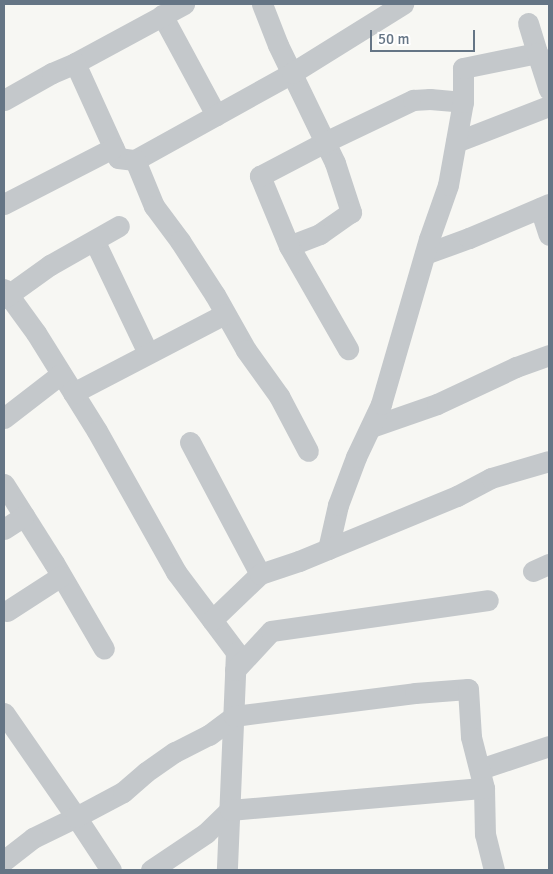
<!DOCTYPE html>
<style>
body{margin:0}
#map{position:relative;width:553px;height:874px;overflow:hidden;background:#f7f7f3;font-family:Signika,sans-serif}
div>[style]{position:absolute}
.minor>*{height:21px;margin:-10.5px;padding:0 10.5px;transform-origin:10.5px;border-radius:10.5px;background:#c4c8cb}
span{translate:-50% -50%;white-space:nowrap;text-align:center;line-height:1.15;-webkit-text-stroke:5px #fff;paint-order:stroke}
.frame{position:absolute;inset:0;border:5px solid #657585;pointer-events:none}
.scale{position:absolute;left:370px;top:30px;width:105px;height:22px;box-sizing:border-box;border:2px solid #657585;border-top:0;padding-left:6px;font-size:15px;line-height:18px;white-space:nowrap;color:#657585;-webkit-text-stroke:4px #fff;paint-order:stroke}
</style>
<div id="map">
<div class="minor">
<div style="left:262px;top:4px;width:44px;rotate:68.7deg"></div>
<div style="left:278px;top:45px;width:131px;rotate:64.2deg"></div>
<div style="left:335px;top:163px;width:52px;rotate:71.9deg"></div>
<div style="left:351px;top:212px;width:38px;rotate:145deg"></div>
<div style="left:320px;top:234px;width:33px;rotate:159deg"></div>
<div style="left:289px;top:246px;width:119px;rotate:60.2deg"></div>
<div style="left:162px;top:15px;width:114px;rotate:61.6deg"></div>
<div style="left:528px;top:23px;width:31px;rotate:73deg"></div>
<div style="left:75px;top:63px;width:124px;rotate:-28.4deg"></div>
<div style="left:4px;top:100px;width:55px;rotate:-29.4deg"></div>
<div style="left:52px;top:73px;width:25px;rotate:-23deg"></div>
<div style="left:75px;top:63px;width:104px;rotate:65.6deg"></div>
<div style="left:118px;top:158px;width:17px;rotate:7deg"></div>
<div style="left:135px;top:160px;width:179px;rotate:-29deg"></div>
<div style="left:292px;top:73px;width:131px;rotate:-31.9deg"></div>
<div style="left:456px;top:142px;width:100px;rotate:-21.2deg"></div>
<div style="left:135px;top:160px;width:50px;rotate:67.6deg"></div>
<div style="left:154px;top:206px;width:44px;rotate:53.4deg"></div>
<div style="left:180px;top:241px;width:64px;rotate:57.1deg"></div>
<div style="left:215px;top:295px;width:63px;rotate:60.6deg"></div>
<div style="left:246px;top:350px;width:57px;rotate:54.3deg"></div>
<div style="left:279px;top:396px;width:62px;rotate:62.2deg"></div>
<div style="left:4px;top:204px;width:123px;rotate:-27.2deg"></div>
<div style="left:540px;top:208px;width:28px;rotate:72deg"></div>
<div style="left:95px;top:242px;width:123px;rotate:64.5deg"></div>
<div style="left:289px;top:246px;width:76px;rotate:-112.5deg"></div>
<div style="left:260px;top:176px;width:73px;rotate:-27.6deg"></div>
<div style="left:325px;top:142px;width:98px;rotate:-25.5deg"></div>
<div style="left:413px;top:100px;width:17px;rotate:-3deg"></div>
<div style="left:430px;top:99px;width:33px;rotate:5deg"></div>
<div style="left:425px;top:254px;width:47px;rotate:-20deg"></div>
<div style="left:469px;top:238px;width:87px;rotate:-23deg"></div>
<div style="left:4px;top:289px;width:54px;rotate:54deg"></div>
<div style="left:36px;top:333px;width:115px;rotate:58.1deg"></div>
<div style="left:97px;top:431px;width:162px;rotate:60.7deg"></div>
<div style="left:176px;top:572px;width:100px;rotate:53.1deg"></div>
<div style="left:236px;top:652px;width:218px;rotate:92.4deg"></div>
<div style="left:4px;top:298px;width:57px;rotate:-35.7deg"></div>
<div style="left:50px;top:265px;width:79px;rotate:-29.5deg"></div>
<div style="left:73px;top:393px;width:171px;rotate:-27.5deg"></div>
<div style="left:4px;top:418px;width:72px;rotate:-37.7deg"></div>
<div style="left:371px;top:427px;width:70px;rotate:-19.2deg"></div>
<div style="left:437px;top:404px;width:87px;rotate:-25.1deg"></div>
<div style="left:516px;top:367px;width:35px;rotate:-20deg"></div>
<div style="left:190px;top:442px;width:149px;rotate:62.1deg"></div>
<div style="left:4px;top:484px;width:93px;rotate:57.7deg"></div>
<div style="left:54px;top:563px;width:99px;rotate:59.8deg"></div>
<div style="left:4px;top:529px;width:24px;rotate:-33deg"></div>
<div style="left:328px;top:549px;width:45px;rotate:-77.2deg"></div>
<div style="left:338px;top:505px;width:51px;rotate:-69.4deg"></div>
<div style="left:356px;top:457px;width:59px;rotate:-64.7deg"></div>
<div style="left:381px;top:404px;width:172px;rotate:-73.8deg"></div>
<div style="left:429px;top:239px;width:57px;rotate:-70.6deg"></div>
<div style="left:448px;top:185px;width:84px;rotate:-79.8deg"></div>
<div style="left:463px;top:102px;width:34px;rotate:-90deg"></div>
<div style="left:463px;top:68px;width:76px;rotate:-11.5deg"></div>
<div style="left:537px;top:53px;width:38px;rotate:72deg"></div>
<div style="left:533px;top:571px;width:17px;rotate:-24deg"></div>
<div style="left:7px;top:611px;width:64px;rotate:-32.9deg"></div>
<div style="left:212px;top:620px;width:66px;rotate:-43.8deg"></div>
<div style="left:260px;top:574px;width:41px;rotate:-18.4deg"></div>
<div style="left:299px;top:561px;width:171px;rotate:-22.4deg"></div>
<div style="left:457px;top:496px;width:38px;rotate:-28deg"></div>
<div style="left:491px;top:478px;width:60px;rotate:-16.3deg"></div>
<div style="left:235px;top:670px;width:53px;rotate:-47.3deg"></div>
<div style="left:271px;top:631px;width:219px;rotate:-8.1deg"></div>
<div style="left:4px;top:713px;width:126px;rotate:55.3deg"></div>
<div style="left:76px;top:817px;width:48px;rotate:154deg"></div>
<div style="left:33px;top:838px;width:37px;rotate:142deg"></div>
<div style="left:480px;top:769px;width:73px;rotate:-18.4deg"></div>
<div style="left:111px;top:870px;width:64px;rotate:-123.4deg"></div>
<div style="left:76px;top:817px;width:53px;rotate:-28deg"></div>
<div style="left:123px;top:792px;width:30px;rotate:-41deg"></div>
<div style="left:146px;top:772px;width:35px;rotate:-35deg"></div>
<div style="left:175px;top:752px;width:38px;rotate:-27deg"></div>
<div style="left:209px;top:735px;width:31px;rotate:-37deg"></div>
<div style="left:234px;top:716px;width:182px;rotate:-7.2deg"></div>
<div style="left:415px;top:693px;width:53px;rotate:-4.3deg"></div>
<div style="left:468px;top:689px;width:48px;rotate:86.4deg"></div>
<div style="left:471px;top:737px;width:53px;rotate:75.7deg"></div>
<div style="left:484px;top:788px;width:46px;rotate:88.8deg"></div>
<div style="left:485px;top:834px;width:37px;rotate:76deg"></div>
<div style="left:151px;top:870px;width:66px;rotate:-33.9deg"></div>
<div style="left:206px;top:833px;width:33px;rotate:-44deg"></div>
<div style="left:230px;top:810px;width:255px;rotate:-5deg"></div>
</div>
<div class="frame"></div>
<div class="scale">50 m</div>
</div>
